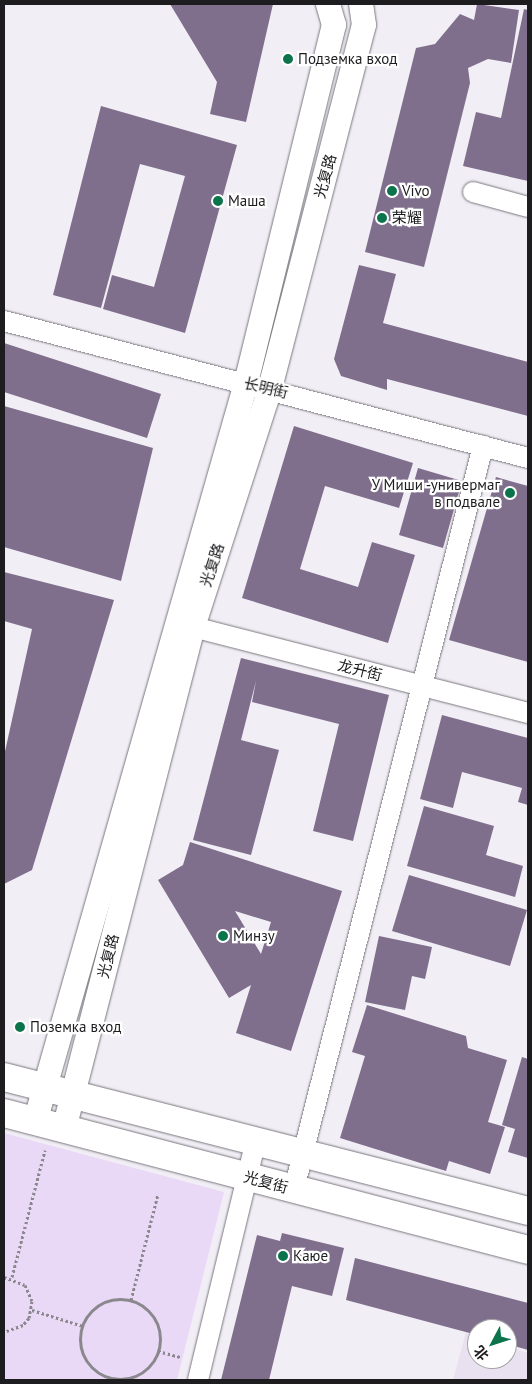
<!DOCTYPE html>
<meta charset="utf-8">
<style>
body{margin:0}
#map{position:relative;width:532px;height:1384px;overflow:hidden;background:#f2eef6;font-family:"PT Sans","Noto Sans SC",sans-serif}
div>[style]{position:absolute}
.built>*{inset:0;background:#e9e1f0}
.green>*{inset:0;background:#e9d9f6}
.building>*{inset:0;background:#7f6f8c}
.path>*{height:3px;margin-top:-1.5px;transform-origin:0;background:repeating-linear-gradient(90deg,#8a878d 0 2.5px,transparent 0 5px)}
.path>.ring{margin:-1.5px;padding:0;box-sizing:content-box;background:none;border:3px solid #8a878d;border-radius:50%}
.roads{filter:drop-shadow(0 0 1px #79767d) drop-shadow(0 0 1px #79767d)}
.minor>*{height:20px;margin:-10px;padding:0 10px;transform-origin:10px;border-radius:10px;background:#fff}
.tertiary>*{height:24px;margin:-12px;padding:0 12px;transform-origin:12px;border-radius:12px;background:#fff}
.secondary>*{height:28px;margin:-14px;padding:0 14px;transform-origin:14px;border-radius:14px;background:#fff}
.dots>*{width:14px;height:14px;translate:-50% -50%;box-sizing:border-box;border:2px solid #fff;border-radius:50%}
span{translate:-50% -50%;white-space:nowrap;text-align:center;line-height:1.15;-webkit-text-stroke:4.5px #fff;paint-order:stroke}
.poi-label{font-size:15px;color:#1d1c1f}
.left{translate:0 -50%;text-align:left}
.right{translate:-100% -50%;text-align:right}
.street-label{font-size:15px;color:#1d1c1f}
.frame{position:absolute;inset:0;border:5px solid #1d1c1f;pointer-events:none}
.north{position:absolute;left:467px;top:1319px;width:50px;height:50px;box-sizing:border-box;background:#fff;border:1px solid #a5a4a5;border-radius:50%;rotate:230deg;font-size:14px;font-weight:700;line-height:20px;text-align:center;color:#1d1c1f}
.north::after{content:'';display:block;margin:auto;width:18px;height:22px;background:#0c744c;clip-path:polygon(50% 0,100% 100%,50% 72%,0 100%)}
</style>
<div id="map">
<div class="built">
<div style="clip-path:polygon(466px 1332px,477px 1336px,477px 1359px,507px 1359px,507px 1346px,528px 1353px,528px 1380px,453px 1380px)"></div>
</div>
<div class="green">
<div style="clip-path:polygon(4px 1133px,224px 1192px,177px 1380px,4px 1380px)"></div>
</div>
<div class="building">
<div style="clip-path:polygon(170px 4px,273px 4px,246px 122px,210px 114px,217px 82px)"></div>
<div style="clip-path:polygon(477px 4px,519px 10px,511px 63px,488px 59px,468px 68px,470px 83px,424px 267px,365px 252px,416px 48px,435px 44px,460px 14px,474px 20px)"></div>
<div style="clip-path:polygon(524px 9px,528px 10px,528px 181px,463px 166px,476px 112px,501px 118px)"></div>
<div style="clip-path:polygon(101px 106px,237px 145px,185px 333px,103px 309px,112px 275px,154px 287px,185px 176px,140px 164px,101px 308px,53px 295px)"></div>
<div style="clip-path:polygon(359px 265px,396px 274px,383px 323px,528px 362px,528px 416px,387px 379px,387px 390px,341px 376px,334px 359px)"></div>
<div style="clip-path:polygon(4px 343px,161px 394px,147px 438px,4px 392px)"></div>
<div style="clip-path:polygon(4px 406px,153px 448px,121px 581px,4px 547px)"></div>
<div style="clip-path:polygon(294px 426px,413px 463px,399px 508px,325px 486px,300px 569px,358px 587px,372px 542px,415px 555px,388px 643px,242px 598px)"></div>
<div style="clip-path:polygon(418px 468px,462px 481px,443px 548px,399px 535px)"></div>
<div style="clip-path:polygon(496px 477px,528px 486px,528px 662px,449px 640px)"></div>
<div style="clip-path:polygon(4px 572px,114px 600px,32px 870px,4px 884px,4px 756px,32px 629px,4px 621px)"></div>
<div style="clip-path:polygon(241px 658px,389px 695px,353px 841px,313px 831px,339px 724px,252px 702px,256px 681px,241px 740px,279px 750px,251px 855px,193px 840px)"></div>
<div style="clip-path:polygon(442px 715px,528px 738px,528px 805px,518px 802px,522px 788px,462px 772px,453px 808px,420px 799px)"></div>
<div style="clip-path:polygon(424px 806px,494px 826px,486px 855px,523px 866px,515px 897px,407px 866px)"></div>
<div style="clip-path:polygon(evenodd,190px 842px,342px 891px,291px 1051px,236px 1033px,251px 985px,229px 998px,158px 880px,183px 865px,190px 842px,235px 911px,271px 922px,261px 954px,235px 911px)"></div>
<div style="clip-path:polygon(409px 875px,527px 910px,510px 966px,392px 931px)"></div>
<div style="clip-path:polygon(379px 936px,432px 947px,425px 979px,412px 976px,405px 1010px,365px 1002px)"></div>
<div style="clip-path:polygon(367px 1005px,466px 1036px,468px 1048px,507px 1060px,488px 1122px,505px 1127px,490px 1174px,449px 1161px,446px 1171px,340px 1138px,365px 1056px,352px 1052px)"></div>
<div style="clip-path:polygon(522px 1057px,528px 1059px,528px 1158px,508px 1152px,515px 1129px,502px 1125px)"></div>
<div style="clip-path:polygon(282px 1233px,344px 1248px,332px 1296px,292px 1286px,269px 1380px,221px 1380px,257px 1235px,280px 1241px)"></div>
<div style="clip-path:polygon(355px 1258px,528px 1303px,528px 1350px,507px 1344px,507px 1329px,477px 1329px,477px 1335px,346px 1300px)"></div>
</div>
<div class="path">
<div style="left:4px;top:1277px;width:22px;rotate:21deg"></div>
<div style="left:25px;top:1285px;width:17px;rotate:66deg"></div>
<div style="left:32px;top:1301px;width:17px;rotate:100deg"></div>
<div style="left:29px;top:1318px;width:9px;rotate:131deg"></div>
<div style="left:23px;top:1325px;width:20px;rotate:160deg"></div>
<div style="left:12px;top:1277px;width:131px;rotate:-75.4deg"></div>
<div class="ring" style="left:80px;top:1299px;width:77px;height:77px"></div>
<div style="left:131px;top:1300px;width:109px;rotate:-75.7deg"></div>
<div style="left:32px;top:1310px;width:53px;rotate:17.4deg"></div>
<div style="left:158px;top:1351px;width:24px;rotate:15deg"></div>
</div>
<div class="roads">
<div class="minor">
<div style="left:473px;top:192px;width:57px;rotate:15.3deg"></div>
<div style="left:4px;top:321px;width:542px;rotate:14.65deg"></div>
<div style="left:193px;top:627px;width:346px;rotate:14.4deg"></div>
<div style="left:294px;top:1189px;width:767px;rotate:-75.73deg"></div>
<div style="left:198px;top:1380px;width:247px;rotate:-76.4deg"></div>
</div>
<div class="tertiary">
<div style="left:35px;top:1122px;width:769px;rotate:-74.06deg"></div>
<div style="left:246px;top:383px;width:369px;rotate:-76.2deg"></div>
<div style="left:334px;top:25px;width:22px;rotate:-106deg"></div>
<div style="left:64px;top:1129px;width:518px;rotate:-75.59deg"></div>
<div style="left:193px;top:627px;width:251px;rotate:-72.1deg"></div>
<div style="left:270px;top:388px;width:375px;rotate:-75.5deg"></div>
<div style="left:364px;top:25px;width:21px;rotate:-98deg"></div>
</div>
<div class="secondary">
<div style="left:4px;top:1077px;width:541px;rotate:14.34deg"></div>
<div style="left:4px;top:1113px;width:542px;rotate:14.65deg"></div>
</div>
</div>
<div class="dots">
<div style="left:288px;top:59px;background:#0c744c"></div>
<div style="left:392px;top:191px;background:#0c744c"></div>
<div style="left:218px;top:201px;background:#0c744c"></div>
<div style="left:382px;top:218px;background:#0c744c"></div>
<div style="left:510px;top:493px;background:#0c744c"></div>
<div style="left:223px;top:936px;background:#0c744c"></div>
<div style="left:20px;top:1027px;background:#0c744c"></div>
<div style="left:283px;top:1256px;background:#0c744c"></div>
</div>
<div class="poi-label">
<span class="left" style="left:298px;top:59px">Подземка вход</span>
<span class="left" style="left:402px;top:191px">Vivo</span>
<span class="left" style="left:228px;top:201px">Маша</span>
<span class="left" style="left:392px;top:218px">荣耀</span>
<span class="right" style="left:500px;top:493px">У Миши -универмаг<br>в подвале</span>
<span class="left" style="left:233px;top:936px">Минзу</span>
<span class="left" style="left:30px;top:1027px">Поземка вход</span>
<span class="left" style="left:293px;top:1256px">Каюе</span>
</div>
<div class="street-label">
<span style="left:325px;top:176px;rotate:-75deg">光复路</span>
<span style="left:266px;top:388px;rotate:13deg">长明街</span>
<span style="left:212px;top:565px;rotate:-72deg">光复路</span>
<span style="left:360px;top:670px;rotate:14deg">龙升街</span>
<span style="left:108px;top:956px;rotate:-76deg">光复路</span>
<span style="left:266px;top:1182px;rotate:15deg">光复街</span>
</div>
<div class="frame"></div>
<div class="north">北</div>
</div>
